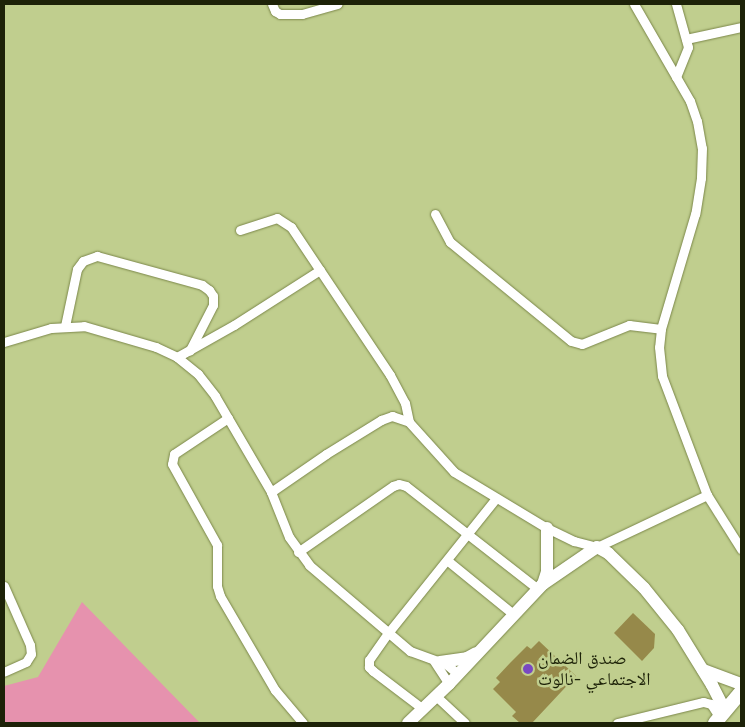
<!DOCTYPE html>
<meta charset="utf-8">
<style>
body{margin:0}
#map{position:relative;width:745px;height:727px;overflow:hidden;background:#c0ce8e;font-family:Figtree,"Noto Naskh Arabic",sans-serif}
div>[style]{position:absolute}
.green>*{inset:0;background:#e692ae}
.building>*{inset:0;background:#96894a}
.roads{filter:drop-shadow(0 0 1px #7b874a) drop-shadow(0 0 1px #7b874a)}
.street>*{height:9px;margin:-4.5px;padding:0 4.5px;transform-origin:4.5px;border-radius:4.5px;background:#fff}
.secondary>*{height:12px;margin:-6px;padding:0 6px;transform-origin:6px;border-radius:6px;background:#fff}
.primary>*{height:14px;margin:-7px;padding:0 7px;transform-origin:7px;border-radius:7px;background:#fff}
.dots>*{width:14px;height:14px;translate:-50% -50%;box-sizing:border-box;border:2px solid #c0ce8e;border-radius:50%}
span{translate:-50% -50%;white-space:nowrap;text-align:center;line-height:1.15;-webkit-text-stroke:5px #c0ce8e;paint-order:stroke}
.poi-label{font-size:18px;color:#1d2208}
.left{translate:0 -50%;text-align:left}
.frame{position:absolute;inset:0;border:5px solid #1d2208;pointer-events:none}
</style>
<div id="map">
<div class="green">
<div style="clip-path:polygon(82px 602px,200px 723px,4px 723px,4px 686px,38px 677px)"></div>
</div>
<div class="building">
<div style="clip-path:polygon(633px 613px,655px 634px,654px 648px,642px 661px,614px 633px)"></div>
<div style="clip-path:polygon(539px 641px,576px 676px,532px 723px,520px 723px,512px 716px,516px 712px,493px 689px,500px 682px,496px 678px,510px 663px,527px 646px,531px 649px)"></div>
</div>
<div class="roads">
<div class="street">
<div style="left:272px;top:4px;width:8px;rotate:67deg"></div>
<div style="left:275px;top:11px;width:6px;rotate:31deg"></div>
<div style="left:280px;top:14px;width:22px"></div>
<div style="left:302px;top:14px;width:37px;rotate:-16deg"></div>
<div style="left:634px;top:4px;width:112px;rotate:60deg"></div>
<div style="left:690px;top:101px;width:21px;rotate:71deg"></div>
<div style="left:697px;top:121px;width:27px;rotate:80deg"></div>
<div style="left:702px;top:148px;width:30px;rotate:92deg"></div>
<div style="left:701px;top:178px;width:36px;rotate:99deg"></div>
<div style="left:695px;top:214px;width:120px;rotate:106.5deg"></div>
<div style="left:661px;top:329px;width:18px;rotate:96deg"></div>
<div style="left:659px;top:347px;width:29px;rotate:84deg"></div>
<div style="left:662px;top:376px;width:127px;rotate:69.3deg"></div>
<div style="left:707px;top:495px;width:64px;rotate:57.8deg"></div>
<div style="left:686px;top:39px;width:56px;rotate:-12.3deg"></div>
<div style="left:676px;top:77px;width:32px;rotate:-68deg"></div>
<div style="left:688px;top:47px;width:45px;rotate:-105.6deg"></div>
<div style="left:435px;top:214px;width:32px;rotate:62deg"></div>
<div style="left:450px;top:242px;width:156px;rotate:39.3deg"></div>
<div style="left:571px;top:341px;width:11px;rotate:15deg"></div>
<div style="left:582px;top:344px;width:51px;rotate:-22deg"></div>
<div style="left:629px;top:325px;width:32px;rotate:7deg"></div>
<div style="left:240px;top:230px;width:39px;rotate:-18deg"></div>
<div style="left:277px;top:218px;width:17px;rotate:33deg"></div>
<div style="left:291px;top:227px;width:178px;rotate:56.2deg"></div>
<div style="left:390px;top:375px;width:32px;rotate:62deg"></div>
<div style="left:405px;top:403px;width:19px;rotate:78deg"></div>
<div style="left:65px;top:326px;width:58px;rotate:-78.1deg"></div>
<div style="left:77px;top:269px;width:10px;rotate:-53deg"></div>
<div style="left:83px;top:261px;width:15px;rotate:-20deg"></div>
<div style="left:97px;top:256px;width:109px;rotate:15.4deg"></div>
<div style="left:202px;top:285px;width:9px;rotate:36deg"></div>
<div style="left:209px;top:290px;width:7px;rotate:56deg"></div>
<div style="left:213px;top:296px;width:9px;rotate:90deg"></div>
<div style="left:213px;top:305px;width:51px;rotate:117.1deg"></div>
<div style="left:4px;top:342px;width:49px;rotate:-16.6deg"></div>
<div style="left:51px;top:328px;width:33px;rotate:-3deg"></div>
<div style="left:84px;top:326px;width:75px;rotate:16.3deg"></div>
<div style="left:156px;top:347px;width:23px;rotate:25deg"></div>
<div style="left:177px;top:357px;width:27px;rotate:39deg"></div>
<div style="left:198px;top:374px;width:28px;rotate:52deg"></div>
<div style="left:215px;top:396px;width:111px;rotate:59.7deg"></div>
<div style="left:271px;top:492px;width:48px;rotate:68.2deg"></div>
<div style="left:289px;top:537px;width:34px;rotate:54deg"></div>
<div style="left:309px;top:565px;width:133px;rotate:40.4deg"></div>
<div style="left:410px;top:651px;width:38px;rotate:20deg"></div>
<div style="left:446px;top:664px;width:16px;rotate:40deg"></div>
<div style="left:177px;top:357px;width:65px;rotate:-29.3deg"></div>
<div style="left:234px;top:325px;width:102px;rotate:-32.6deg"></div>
<div style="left:228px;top:418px;width:65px;rotate:146.3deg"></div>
<div style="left:174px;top:454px;width:10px;rotate:101deg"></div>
<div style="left:172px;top:464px;width:93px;rotate:60.9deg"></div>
<div style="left:217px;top:545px;width:41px;rotate:90deg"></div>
<div style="left:217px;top:586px;width:10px;rotate:73deg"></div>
<div style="left:220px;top:596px;width:109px;rotate:59.7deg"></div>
<div style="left:275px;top:690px;width:43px;rotate:49.7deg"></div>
<div style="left:271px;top:492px;width:67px;rotate:-34.6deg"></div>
<div style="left:326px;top:454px;width:65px;rotate:-31.7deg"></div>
<div style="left:381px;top:420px;width:12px;rotate:-20deg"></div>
<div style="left:392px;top:416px;width:18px;rotate:19deg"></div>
<div style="left:409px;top:422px;width:67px;rotate:48deg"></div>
<div style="left:454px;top:472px;width:109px;rotate:31.1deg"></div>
<div style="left:547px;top:528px;width:30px;rotate:26deg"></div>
<div style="left:574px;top:541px;width:24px;rotate:15deg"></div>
<div style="left:597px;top:547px;width:122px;rotate:-25.3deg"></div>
<div style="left:298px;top:552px;width:116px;rotate:-34.8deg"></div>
<div style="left:393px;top:486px;width:6px;rotate:-18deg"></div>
<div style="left:399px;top:484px;width:7px;rotate:16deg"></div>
<div style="left:406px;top:486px;width:167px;rotate:38deg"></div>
<div style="left:448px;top:561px;width:84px;rotate:39.2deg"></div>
<div style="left:4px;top:586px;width:64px;rotate:66.2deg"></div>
<div style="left:30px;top:645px;width:9px;rotate:84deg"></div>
<div style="left:31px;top:654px;width:9px;rotate:122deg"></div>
<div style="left:26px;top:662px;width:24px;rotate:156deg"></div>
<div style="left:434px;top:661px;width:27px;rotate:57deg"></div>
<div style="left:437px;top:697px;width:38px;rotate:43deg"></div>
<div style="left:423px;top:709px;width:63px;rotate:-142.8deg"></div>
<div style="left:373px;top:671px;width:6px;rotate:-135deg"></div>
<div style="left:369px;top:667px;width:7px;rotate:-90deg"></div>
<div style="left:369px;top:660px;width:33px;rotate:-55deg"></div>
<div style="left:388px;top:633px;width:173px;rotate:-51.3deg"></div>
<div style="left:617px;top:723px;width:89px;rotate:-13.7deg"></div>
<div style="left:703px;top:702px;width:8px;rotate:14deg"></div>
<div style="left:711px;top:704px;width:17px;rotate:57deg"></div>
</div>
<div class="secondary">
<div style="left:543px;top:584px;width:13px;rotate:-72deg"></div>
<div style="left:547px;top:572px;width:44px;rotate:-90deg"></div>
<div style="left:440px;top:662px;width:27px;rotate:-8deg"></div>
<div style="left:467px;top:658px;width:10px;rotate:-29deg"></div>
<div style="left:703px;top:670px;width:40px;rotate:20.2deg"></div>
<div style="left:408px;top:723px;width:57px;rotate:-43.6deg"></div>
<div style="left:449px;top:684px;width:137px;rotate:-46.8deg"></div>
<div style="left:543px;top:584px;width:65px;rotate:-34.4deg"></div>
<div style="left:597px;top:547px;width:13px;rotate:29deg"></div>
<div style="left:608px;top:553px;width:50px;rotate:44.2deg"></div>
<div style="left:644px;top:588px;width:54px;rotate:51deg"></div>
<div style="left:678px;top:630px;width:65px;rotate:58.3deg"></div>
<div style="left:712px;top:685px;width:28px;rotate:63deg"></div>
</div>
<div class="primary">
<div style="left:715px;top:723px;width:40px;rotate:-50deg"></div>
</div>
</div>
<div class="dots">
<div style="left:528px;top:669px;background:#7949c1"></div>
</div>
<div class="poi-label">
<span class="left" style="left:538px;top:669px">صندق الضمان<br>الاجتماعي -نالوت</span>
</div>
<div class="frame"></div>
</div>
